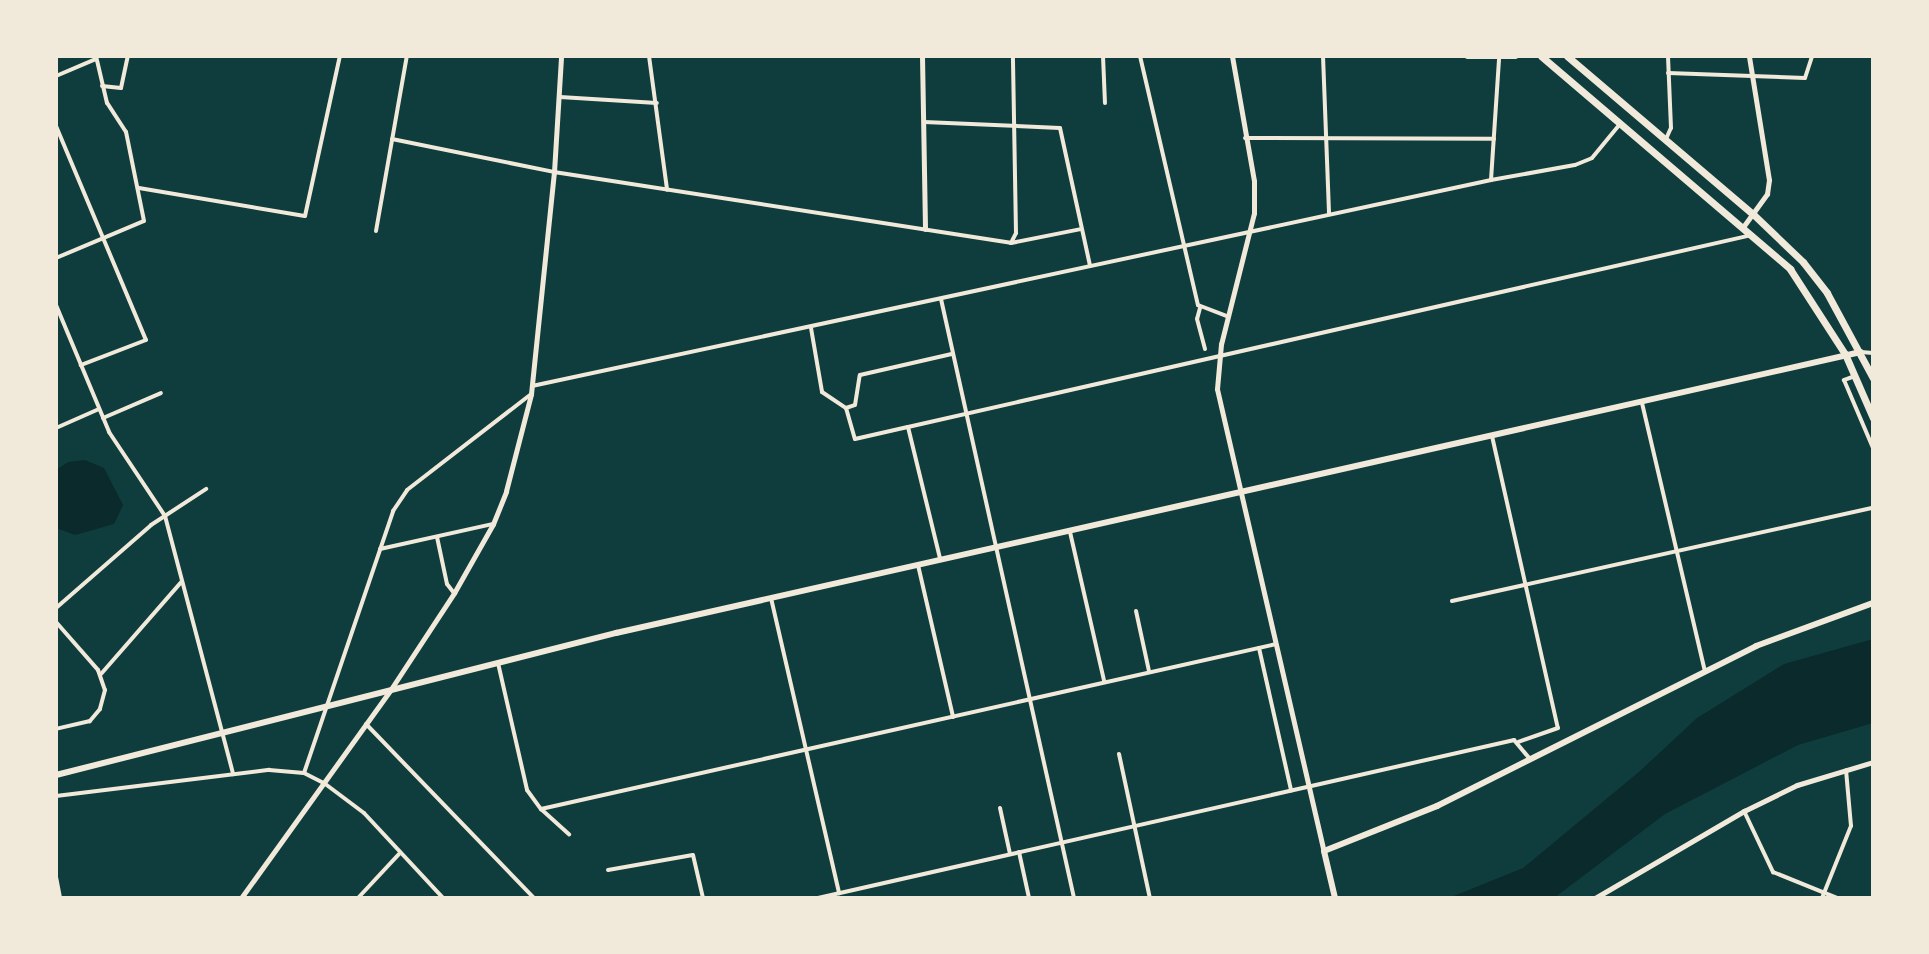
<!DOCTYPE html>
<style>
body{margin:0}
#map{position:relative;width:1929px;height:954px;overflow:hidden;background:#0f3d3e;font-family:"Asap Condensed",sans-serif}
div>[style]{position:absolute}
.water>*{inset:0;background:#0a2a2b}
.minor>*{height:4px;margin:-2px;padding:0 2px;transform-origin:2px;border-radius:2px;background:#f1e9da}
.tertiary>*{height:5px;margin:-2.5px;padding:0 2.5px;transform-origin:2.5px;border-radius:2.5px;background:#f1e9da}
.secondary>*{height:6px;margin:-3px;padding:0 3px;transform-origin:3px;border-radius:3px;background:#f1e9da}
.primary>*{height:6px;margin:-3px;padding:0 3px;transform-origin:3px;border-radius:3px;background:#f1e9da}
.trunk>*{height:7px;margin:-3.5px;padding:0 3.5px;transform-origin:3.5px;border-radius:3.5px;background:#f1e9da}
span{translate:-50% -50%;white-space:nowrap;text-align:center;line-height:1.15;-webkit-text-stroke:6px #f1e9da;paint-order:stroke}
.frame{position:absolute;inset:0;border:58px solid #f1e9da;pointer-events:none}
</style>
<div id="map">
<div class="water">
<div style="clip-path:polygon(85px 460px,104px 468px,123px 505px,114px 524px,75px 535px,56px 528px,56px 470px,68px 462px)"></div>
<div style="clip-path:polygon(1873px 639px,1873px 723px,1798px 745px,1665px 814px,1554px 898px,1449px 898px,1523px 868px,1640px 771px,1697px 718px,1784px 664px)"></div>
</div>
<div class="minor">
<div style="left:649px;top:56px;width:135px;rotate:82.3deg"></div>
<div style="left:1103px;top:56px;width:47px;rotate:87.6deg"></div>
<div style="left:1140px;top:56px;width:256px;rotate:76.9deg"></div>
<div style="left:1198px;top:305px;width:31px;rotate:21deg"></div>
<div style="left:1323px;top:56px;width:158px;rotate:87.8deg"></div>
<div style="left:1668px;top:73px;width:137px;rotate:2.1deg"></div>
<div style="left:1805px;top:78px;width:23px;rotate:-72deg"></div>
<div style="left:56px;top:76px;width:43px;rotate:-23deg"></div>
<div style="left:102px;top:86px;width:19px;rotate:6deg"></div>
<div style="left:121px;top:88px;width:33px;rotate:-78deg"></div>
<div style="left:560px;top:97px;width:97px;rotate:3.5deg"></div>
<div style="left:924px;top:122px;width:136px;rotate:2.5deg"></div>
<div style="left:1060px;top:128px;width:141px;rotate:77.7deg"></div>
<div style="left:56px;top:126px;width:232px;rotate:67.2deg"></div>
<div style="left:146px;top:340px;width:70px;rotate:159deg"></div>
<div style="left:1245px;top:138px;width:249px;rotate:0.2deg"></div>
<div style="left:392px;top:139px;width:165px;rotate:11.5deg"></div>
<div style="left:554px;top:172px;width:462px;rotate:8.8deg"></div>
<div style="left:1011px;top:243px;width:71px;rotate:-11.3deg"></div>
<div style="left:1666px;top:139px;width:12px;rotate:-66deg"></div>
<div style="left:1671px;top:128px;width:72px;rotate:-92.4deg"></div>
<div style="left:1491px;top:180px;width:122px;rotate:-86.2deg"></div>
<div style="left:139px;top:188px;width:168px;rotate:9.6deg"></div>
<div style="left:305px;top:216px;width:164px;rotate:-77.7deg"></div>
<div style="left:376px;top:231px;width:178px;rotate:-80deg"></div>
<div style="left:1011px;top:243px;width:11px;rotate:-63deg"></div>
<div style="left:1016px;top:233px;width:177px;rotate:-91deg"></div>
<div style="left:56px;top:258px;width:95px;rotate:-22.8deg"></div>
<div style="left:144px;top:221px;width:91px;rotate:-101.4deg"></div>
<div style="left:126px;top:132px;width:35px;rotate:-123deg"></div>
<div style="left:107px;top:103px;width:48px;rotate:-103.2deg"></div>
<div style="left:941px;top:299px;width:614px;rotate:77.48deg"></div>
<div style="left:56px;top:305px;width:138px;rotate:67.3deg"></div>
<div style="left:109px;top:432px;width:101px;rotate:56.3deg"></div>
<div style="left:165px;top:516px;width:267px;rotate:75.2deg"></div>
<div style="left:1200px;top:308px;width:11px;rotate:105deg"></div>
<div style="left:1197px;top:319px;width:31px;rotate:75deg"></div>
<div style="left:811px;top:328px;width:65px;rotate:80.2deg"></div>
<div style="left:822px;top:392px;width:29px;rotate:34deg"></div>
<div style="left:846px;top:408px;width:32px;rotate:74deg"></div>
<div style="left:855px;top:439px;width:54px;rotate:-12.8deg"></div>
<div style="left:908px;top:427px;width:135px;rotate:76.3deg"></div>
<div style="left:1861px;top:352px;width:12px;rotate:5deg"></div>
<div style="left:1855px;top:376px;width:12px;rotate:160deg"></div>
<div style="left:1844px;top:380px;width:74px;rotate:66.9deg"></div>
<div style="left:532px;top:386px;width:981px;rotate:-12.12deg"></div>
<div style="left:1491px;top:180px;width:85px;rotate:-10.1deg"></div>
<div style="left:1575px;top:165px;width:18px;rotate:-22deg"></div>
<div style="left:1592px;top:158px;width:44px;rotate:-50.5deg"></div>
<div style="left:1642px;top:403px;width:275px;rotate:76.8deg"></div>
<div style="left:846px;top:408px;width:9px;rotate:-18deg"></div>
<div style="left:855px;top:405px;width:30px;rotate:-81deg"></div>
<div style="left:860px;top:375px;width:94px;rotate:-12.9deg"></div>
<div style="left:103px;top:418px;width:63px;rotate:-23.3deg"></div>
<div style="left:908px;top:427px;width:866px;rotate:-12.82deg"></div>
<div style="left:56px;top:428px;width:47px;rotate:-23.8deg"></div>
<div style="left:1492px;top:436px;width:299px;rotate:77.3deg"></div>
<div style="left:1558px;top:728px;width:42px;rotate:160.7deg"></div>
<div style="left:1070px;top:532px;width:153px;rotate:77.1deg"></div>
<div style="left:437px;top:537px;width:48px;rotate:78deg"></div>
<div style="left:447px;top:584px;width:11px;rotate:52deg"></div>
<div style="left:380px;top:549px;width:116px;rotate:-12.5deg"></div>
<div style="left:918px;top:565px;width:156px;rotate:77deg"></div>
<div style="left:771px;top:598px;width:303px;rotate:77deg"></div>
<div style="left:1452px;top:601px;width:431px;rotate:-12.5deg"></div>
<div style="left:56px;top:608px;width:126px;rotate:-41.1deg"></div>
<div style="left:151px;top:525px;width:66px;rotate:-33.2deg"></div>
<div style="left:1136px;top:611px;width:61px;rotate:77.8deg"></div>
<div style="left:56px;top:622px;width:64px;rotate:48.8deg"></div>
<div style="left:98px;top:670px;width:21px;rotate:71deg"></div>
<div style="left:105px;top:690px;width:20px;rotate:105deg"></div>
<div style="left:100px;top:709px;width:16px;rotate:130deg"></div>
<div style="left:90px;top:721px;width:35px;rotate:167deg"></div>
<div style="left:1259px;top:648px;width:146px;rotate:77.3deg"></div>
<div style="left:498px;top:663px;width:130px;rotate:77.1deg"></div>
<div style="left:527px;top:790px;width:24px;rotate:54deg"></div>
<div style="left:541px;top:809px;width:38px;rotate:42deg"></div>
<div style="left:101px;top:674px;width:123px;rotate:-48.9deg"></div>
<div style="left:366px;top:724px;width:242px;rotate:46deg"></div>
<div style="left:1119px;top:754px;width:147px;rotate:77.9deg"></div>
<div style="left:304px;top:773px;width:277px;rotate:-71.2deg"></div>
<div style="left:393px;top:511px;width:25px;rotate:-56deg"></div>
<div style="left:407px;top:490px;width:157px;rotate:-37.7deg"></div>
<div style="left:56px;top:796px;width:215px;rotate:-7deg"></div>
<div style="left:269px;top:770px;width:35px;rotate:5deg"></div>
<div style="left:304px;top:773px;width:22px;rotate:27deg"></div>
<div style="left:324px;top:783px;width:50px;rotate:36.9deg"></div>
<div style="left:364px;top:813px;width:116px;rotate:47.1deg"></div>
<div style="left:1000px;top:808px;width:47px;rotate:77.7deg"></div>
<div style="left:541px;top:809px;width:753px;rotate:-12.65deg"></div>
<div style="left:1744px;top:811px;width:68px;rotate:64.6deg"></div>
<div style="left:1773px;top:872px;width:69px;rotate:22.1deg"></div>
<div style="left:1019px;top:852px;width:47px;rotate:77.7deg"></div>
<div style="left:608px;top:870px;width:86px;rotate:-10deg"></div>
<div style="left:693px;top:855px;width:44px;rotate:76.9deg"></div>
<div style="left:56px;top:877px;width:21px;rotate:79deg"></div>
<div style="left:358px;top:898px;width:60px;rotate:-47deg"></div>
<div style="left:818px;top:898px;width:714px;rotate:-12.79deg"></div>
<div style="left:1514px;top:740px;width:23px;rotate:50deg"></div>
<div style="left:1822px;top:898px;width:78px;rotate:-68.1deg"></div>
<div style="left:1851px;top:826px;width:56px;rotate:-95.1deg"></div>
</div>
<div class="tertiary">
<div style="left:922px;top:56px;width:173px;rotate:89deg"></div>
<div style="left:1232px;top:56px;width:127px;rotate:80deg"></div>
<div style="left:1254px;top:181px;width:32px;rotate:90deg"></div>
<div style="left:1254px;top:213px;width:135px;rotate:104.1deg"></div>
<div style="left:1221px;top:344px;width:45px;rotate:95.1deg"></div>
<div style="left:1217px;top:389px;width:474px;rotate:77deg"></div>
<div style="left:1467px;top:56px;width:48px"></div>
<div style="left:1743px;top:227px;width:41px;rotate:-54deg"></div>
<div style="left:1767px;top:194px;width:14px;rotate:-82deg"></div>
<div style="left:1769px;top:180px;width:126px;rotate:-99.2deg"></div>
<div style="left:241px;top:898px;width:257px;rotate:-54.3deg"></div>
<div style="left:391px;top:689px;width:115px;rotate:-56.7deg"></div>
<div style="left:454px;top:593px;width:79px;rotate:-60.5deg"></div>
<div style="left:493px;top:524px;width:35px;rotate:-68deg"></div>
<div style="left:506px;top:491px;width:100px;rotate:-75.5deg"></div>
<div style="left:531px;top:394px;width:223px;rotate:-84.1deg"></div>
<div style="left:554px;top:172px;width:116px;rotate:-86.5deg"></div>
<div style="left:1595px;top:898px;width:173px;rotate:-30.3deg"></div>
<div style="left:1744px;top:811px;width:59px;rotate:-26.1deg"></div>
<div style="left:1797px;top:785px;width:79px;rotate:-16.8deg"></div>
</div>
<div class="secondary">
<div style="left:1335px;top:898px;width:48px;rotate:-103.2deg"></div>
<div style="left:1324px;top:851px;width:122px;rotate:-21.7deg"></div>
<div style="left:1437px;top:806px;width:357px;rotate:-26.6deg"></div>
<div style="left:1756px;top:646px;width:125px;rotate:-20.2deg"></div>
</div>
<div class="primary">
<div style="left:56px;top:775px;width:578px;rotate:-14.23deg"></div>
<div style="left:616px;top:633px;width:1276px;rotate:-12.72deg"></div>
</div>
<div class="trunk">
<div style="left:1541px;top:56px;width:328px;rotate:40.5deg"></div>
<div style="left:1790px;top:269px;width:101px;rotate:57.1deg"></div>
<div style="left:1845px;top:354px;width:70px;rotate:66.4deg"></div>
<div style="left:1567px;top:56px;width:245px;rotate:40.4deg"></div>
<div style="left:1754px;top:215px;width:68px;rotate:43.8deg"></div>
<div style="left:1803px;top:262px;width:39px;rotate:52deg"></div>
<div style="left:1827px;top:293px;width:97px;rotate:61.6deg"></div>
</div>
<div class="frame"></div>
</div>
